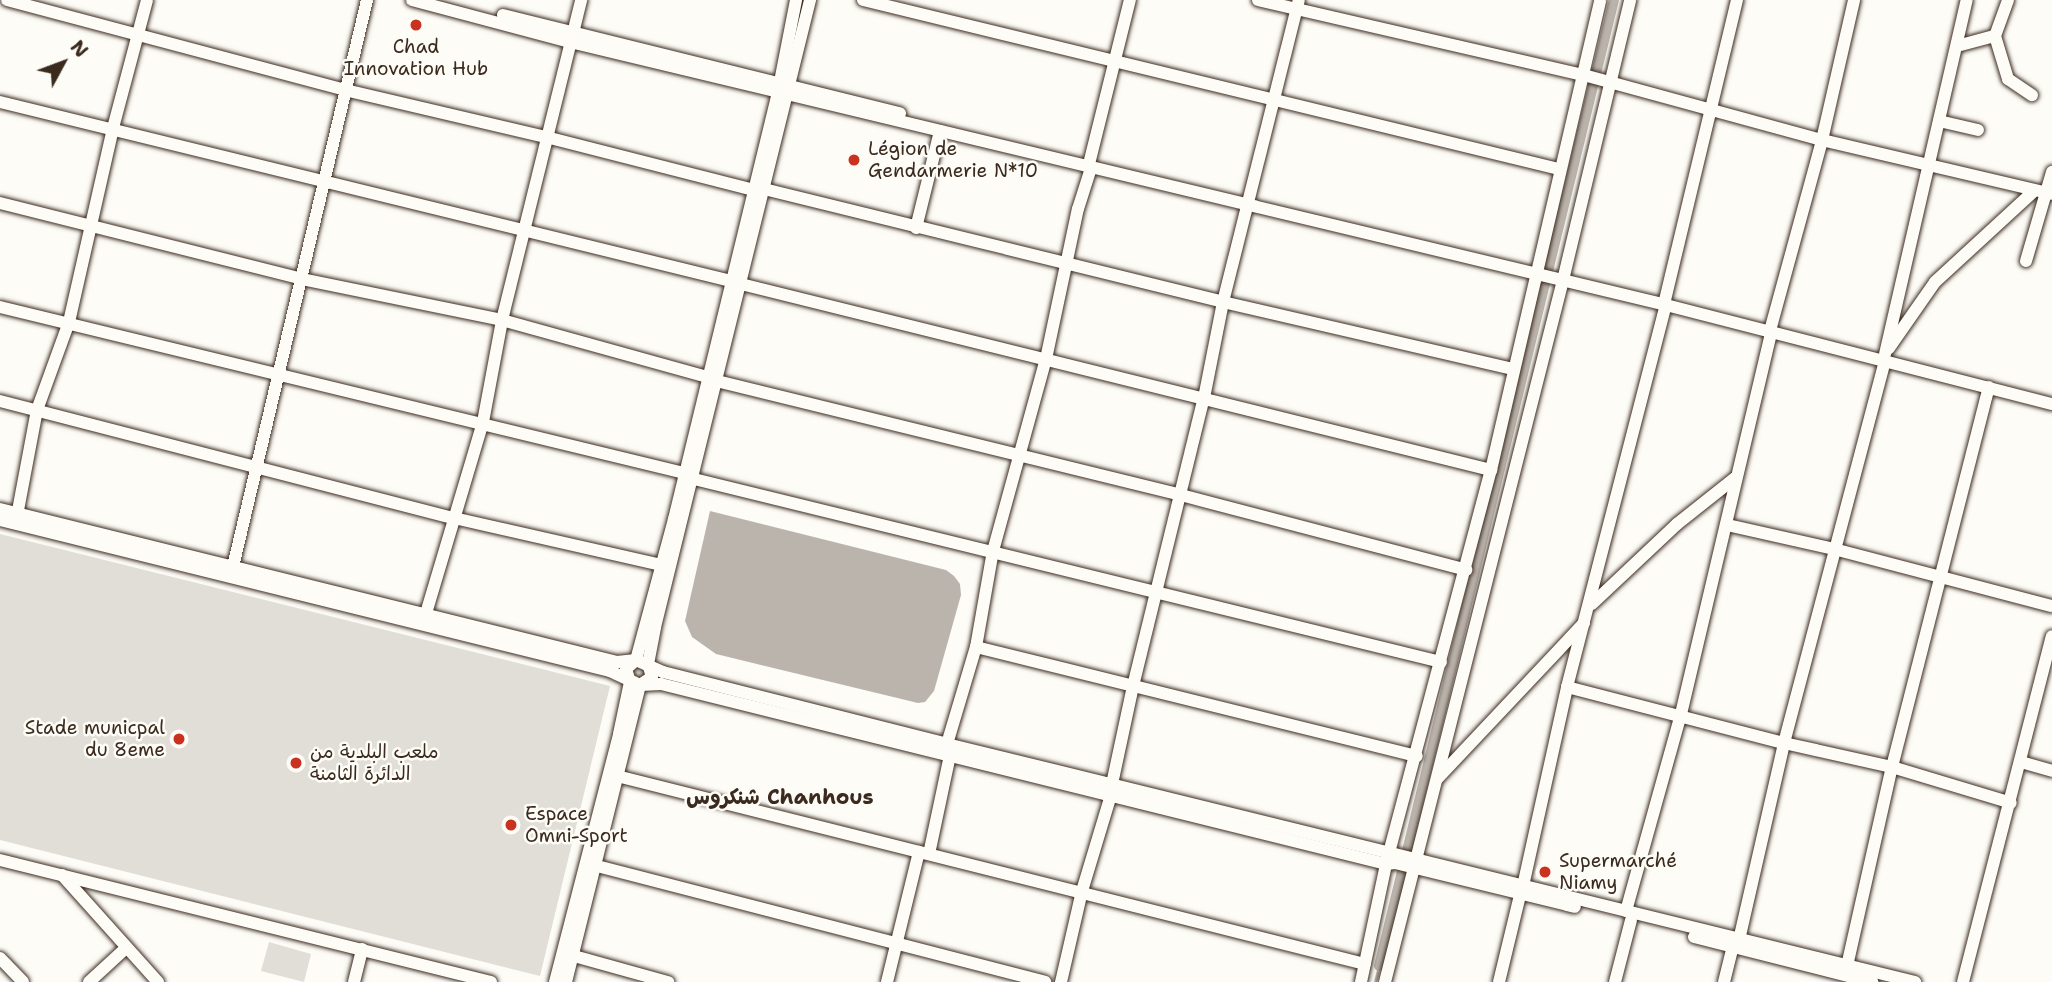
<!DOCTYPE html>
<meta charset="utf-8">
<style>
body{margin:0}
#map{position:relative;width:2052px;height:982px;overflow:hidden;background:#fdfcf7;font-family:"Shantell Sans","Playpen Sans Arabic",sans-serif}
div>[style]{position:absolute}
.green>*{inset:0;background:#e1ded7}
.water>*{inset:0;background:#bbb4ad}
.stream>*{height:2.5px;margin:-1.25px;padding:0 1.25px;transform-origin:1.25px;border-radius:1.25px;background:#bbb4ad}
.canal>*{height:10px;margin:-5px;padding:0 5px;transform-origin:5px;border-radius:5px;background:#bbb4ad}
.roads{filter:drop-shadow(0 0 2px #3b2a1e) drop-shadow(0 0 2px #3b2a1e)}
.minor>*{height:12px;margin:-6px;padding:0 6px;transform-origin:6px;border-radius:6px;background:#fdfcf7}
.dots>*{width:19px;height:19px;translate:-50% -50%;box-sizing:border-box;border:4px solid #fdfcf7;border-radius:50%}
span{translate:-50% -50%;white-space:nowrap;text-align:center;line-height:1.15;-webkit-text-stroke:5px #fdfcf7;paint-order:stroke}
.poi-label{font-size:19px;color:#3b2a1e}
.left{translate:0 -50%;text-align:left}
.right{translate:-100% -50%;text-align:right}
.neighbourhood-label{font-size:21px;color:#3b2a1e;font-weight:700}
.north{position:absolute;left:28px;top:28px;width:70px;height:70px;-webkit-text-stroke:5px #fdfcf7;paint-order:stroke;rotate:49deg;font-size:19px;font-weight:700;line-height:28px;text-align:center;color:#3b2a1e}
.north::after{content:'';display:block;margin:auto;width:24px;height:32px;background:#3b2a1e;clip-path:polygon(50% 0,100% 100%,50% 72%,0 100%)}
</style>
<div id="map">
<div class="green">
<div style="clip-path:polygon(0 534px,610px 686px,540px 976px,0 840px)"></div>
<div style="clip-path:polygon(269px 942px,311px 954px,304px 982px,261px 971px)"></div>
</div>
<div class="water">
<div style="clip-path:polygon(710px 511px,946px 570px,954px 576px,960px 584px,961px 595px,934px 691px,925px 702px,918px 703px,716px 654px,692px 637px,685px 621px)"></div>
</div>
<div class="stream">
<div style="left:1375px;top:982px;width:16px;rotate:-76deg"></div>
</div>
<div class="canal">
<div style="left:1379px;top:966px;width:994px;rotate:-76.33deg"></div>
</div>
<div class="roads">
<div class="minor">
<div style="left:7px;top:0;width:350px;rotate:14.9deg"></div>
<div style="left:345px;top:90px;width:206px;rotate:13.2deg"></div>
<div style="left:546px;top:137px;width:215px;rotate:14.3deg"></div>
<div style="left:412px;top:0;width:163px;rotate:14.9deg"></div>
<div style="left:570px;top:42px;width:1127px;rotate:13.49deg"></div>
<div style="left:1666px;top:305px;width:398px;rotate:14.4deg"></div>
<div style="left:863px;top:0;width:716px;rotate:13.65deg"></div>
<div style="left:1258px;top:0;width:335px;rotate:13deg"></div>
<div style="left:1584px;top:75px;width:247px;rotate:15.3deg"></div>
<div style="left:1822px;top:140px;width:236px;rotate:13.2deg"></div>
<div style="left:503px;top:15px;width:409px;rotate:13.9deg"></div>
<div style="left:1995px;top:36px;width:45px;rotate:73.2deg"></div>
<div style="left:2008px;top:79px;width:29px;rotate:34deg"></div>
<div style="left:1957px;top:46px;width:39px;rotate:-15deg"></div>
<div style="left:1995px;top:36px;width:38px;rotate:-70deg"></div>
<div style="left:0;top:102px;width:753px;rotate:13.76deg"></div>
<div style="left:1939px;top:121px;width:40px;rotate:13deg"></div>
<div style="left:1090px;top:160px;width:165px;rotate:-76deg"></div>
<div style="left:764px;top:189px;width:473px;rotate:13.8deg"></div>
<div style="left:1223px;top:302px;width:298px;rotate:13deg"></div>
<div style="left:0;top:203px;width:311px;rotate:14.1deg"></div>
<div style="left:302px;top:279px;width:204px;rotate:11.6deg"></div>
<div style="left:502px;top:320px;width:213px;rotate:15.5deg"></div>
<div style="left:916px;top:228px;width:100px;rotate:-76.1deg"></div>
<div style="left:2026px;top:261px;width:93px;rotate:-73.7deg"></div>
<div style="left:741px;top:284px;width:773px;rotate:13.93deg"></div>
<div style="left:1665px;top:300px;width:309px;rotate:-76.5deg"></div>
<div style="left:0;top:307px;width:704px;rotate:13.64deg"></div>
<div style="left:1771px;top:327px;width:194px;rotate:-74.7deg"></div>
<div style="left:1822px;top:140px;width:144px;rotate:-77.1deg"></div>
<div style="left:1889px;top:348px;width:80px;rotate:-55.1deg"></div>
<div style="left:1935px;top:282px;width:133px;rotate:-42.6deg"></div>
<div style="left:1885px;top:354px;width:363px;rotate:-77deg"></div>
<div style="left:717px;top:381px;width:478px;rotate:13.8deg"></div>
<div style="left:1181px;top:495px;width:295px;rotate:14.7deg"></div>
<div style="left:0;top:401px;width:469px;rotate:14.5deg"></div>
<div style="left:454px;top:518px;width:212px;rotate:12.8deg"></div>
<div style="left:694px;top:479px;width:769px;rotate:13.77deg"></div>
<div style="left:0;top:509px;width:636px;rotate:13.93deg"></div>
<div style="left:617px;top:662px;width:19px;rotate:-6deg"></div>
<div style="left:636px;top:660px;width:30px;rotate:24deg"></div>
<div style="left:663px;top:672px;width:293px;rotate:14.2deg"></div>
<div style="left:947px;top:744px;width:997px;rotate:13.81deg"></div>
<div style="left:0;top:520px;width:628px;rotate:13.9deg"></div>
<div style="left:610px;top:671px;width:33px;rotate:25deg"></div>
<div style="left:640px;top:685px;width:21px;rotate:-3deg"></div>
<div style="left:661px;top:684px;width:747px;rotate:13.94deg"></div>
<div style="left:1386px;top:864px;width:9px;rotate:-6deg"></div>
<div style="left:1395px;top:863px;width:185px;rotate:13.7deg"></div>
<div style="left:16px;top:521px;width:113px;rotate:-79.3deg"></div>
<div style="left:37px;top:410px;width:94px;rotate:-70deg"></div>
<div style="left:69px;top:322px;width:199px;rotate:-77.2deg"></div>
<div style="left:113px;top:128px;width:132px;rotate:-75.1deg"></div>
<div style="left:1727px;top:525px;width:110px;rotate:12.6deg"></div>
<div style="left:1834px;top:549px;width:225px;rotate:14.7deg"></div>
<div style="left:231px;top:575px;width:591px;rotate:-76.69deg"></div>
<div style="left:1592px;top:604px;width:117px;rotate:-43.3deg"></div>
<div style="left:1677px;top:524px;width:74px;rotate:-38.4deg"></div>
<div style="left:424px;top:620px;width:207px;rotate:-73.4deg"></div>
<div style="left:483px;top:422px;width:104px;rotate:-79.4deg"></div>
<div style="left:502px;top:320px;width:330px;rotate:-76.1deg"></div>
<div style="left:976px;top:647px;width:454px;rotate:13.9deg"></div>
<div style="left:1567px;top:687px;width:224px;rotate:14.5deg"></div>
<div style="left:1784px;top:743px;width:111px;rotate:12.5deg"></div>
<div style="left:1892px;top:767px;width:124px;rotate:16.8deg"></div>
<div style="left:947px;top:744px;width:101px;rotate:-73.4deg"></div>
<div style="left:976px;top:647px;width:97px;rotate:-80deg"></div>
<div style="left:993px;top:551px;width:199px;rotate:-74.6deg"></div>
<div style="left:1046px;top:359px;width:153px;rotate:-78deg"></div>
<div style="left:1078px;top:209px;width:43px;rotate:-72.4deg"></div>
<div style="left:2021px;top:762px;width:32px;rotate:16deg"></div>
<div style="left:617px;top:776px;width:771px;rotate:14.11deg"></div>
<div style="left:1438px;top:778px;width:213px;rotate:-46.7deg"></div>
<div style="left:1112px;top:784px;width:100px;rotate:-77.9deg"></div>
<div style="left:1133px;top:686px;width:297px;rotate:-76.2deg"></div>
<div style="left:1204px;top:398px;width:98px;rotate:-78.8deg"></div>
<div style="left:1223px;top:302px;width:311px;rotate:-75.9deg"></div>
<div style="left:929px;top:854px;width:101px;rotate:-78deg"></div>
<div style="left:0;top:860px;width:506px;rotate:13.95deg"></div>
<div style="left:597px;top:866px;width:463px;rotate:14.5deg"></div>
<div style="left:62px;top:875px;width:144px;rotate:48.1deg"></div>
<div style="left:1523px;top:886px;width:204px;rotate:-77.5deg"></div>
<div style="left:1567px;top:687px;width:395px;rotate:-75.5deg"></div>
<div style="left:1626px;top:911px;width:205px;rotate:-74.4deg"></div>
<div style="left:1681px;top:714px;width:392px;rotate:-76.7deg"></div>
<div style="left:1694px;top:937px;width:184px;rotate:14.2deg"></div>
<div style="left:1739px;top:940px;width:202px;rotate:-77.1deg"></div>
<div style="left:1784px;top:743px;width:395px;rotate:-75.2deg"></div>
<div style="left:574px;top:956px;width:98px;rotate:15.5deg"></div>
<div style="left:0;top:958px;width:33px;rotate:46deg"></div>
<div style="left:1847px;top:966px;width:204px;rotate:-77.3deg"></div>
<div style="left:1892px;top:767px;width:392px;rotate:-75.7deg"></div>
<div style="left:89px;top:982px;width:50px;rotate:-42.6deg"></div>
<div style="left:354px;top:982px;width:34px;rotate:-76deg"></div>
<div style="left:555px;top:982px;width:256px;rotate:-75.5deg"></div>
<div style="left:619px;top:734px;width:53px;rotate:-78.1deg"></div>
<div style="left:630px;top:682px;width:14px;rotate:-107deg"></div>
<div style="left:626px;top:669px;width:13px;rotate:-42deg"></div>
<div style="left:636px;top:660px;width:146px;rotate:-74.9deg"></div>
<div style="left:674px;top:519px;width:439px;rotate:-76.3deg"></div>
<div style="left:778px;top:92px;width:94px;rotate:-78.9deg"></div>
<div style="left:566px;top:982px;width:306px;rotate:-76deg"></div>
<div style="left:640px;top:685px;width:14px;rotate:-34deg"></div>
<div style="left:652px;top:677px;width:14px;rotate:-107deg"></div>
<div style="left:648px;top:664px;width:38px;rotate:-79deg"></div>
<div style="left:655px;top:627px;width:646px;rotate:-76.11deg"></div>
<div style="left:887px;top:982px;width:134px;rotate:-76.2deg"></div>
<div style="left:1061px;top:982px;width:93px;rotate:-77deg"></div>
<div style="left:1082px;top:891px;width:100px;rotate:-73.2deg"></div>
<div style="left:1361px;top:982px;width:121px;rotate:-78deg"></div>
<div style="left:1386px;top:864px;width:408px;rotate:-75.1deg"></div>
<div style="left:1491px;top:470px;width:482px;rotate:-76.9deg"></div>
<div style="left:1385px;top:982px;width:724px;rotate:-75.77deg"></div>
<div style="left:1563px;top:280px;width:288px;rotate:-76.5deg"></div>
<div style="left:1499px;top:982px;width:89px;rotate:-76.4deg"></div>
<div style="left:1615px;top:982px;width:64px;rotate:-75.5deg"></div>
<div style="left:1724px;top:982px;width:36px;rotate:-76deg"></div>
<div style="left:1963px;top:982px;width:357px;rotate:-75.6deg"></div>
</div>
</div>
<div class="dots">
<div style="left:416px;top:25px;background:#c8321e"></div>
<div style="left:854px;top:160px;background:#c8321e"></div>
<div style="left:179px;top:739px;background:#c8321e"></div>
<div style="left:296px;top:763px;background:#c8321e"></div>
<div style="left:511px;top:825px;background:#c8321e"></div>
<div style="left:1545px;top:872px;background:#c8321e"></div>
</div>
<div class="poi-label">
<span style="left:416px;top:58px">Chad<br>Innovation Hub</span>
<span class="left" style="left:868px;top:160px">Légion de<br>Gendarmerie N*10</span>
<span class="right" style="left:165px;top:739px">Stade municpal<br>du 8eme</span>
<span class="left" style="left:310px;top:763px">ملعب البلدية من<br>الدائرة الثامنة</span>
<span class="left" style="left:525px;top:825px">Espace<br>Omni-Sport</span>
<span class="left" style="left:1559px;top:872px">Supermarché<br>Niamy</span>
</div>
<div class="neighbourhood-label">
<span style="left:780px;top:797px">شنكروس Chanhous</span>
</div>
<div class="north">N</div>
</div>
